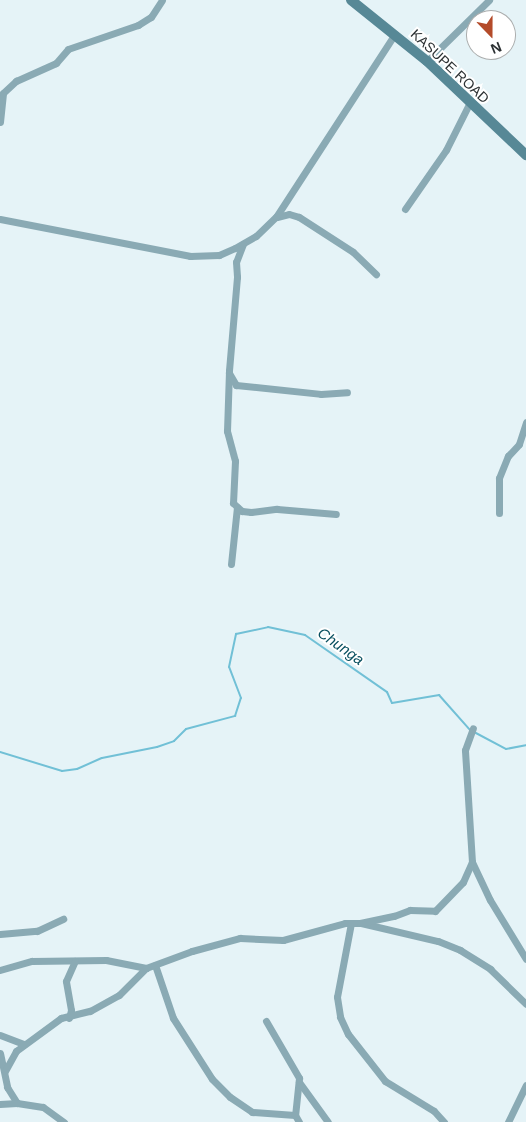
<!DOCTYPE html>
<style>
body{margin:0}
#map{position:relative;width:526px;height:1122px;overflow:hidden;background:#e5f3f7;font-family:Arial,sans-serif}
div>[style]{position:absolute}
.stream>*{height:2px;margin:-1px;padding:0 1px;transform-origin:1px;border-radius:1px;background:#71c0d6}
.street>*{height:7px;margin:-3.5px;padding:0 3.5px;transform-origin:3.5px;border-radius:3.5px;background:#8aaab4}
.secondary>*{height:10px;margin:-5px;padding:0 5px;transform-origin:5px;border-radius:5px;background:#578896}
span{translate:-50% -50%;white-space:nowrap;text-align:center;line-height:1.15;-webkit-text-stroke:4px #fff;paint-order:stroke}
.street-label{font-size:14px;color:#2c3133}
.water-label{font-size:15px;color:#095060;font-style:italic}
.north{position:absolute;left:466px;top:10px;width:50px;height:50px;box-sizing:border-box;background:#fff;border:1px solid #abadad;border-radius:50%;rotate:158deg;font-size:14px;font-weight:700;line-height:20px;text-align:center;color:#2c3133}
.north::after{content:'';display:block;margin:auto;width:18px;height:22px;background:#b44b2a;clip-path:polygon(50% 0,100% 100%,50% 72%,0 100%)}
</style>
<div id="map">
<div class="stream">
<div style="left:474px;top:732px;width:36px;rotate:28deg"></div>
<div style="left:506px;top:749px;width:20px;rotate:-11deg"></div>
<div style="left:0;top:752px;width:65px;rotate:17deg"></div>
<div style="left:62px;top:771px;width:15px;rotate:-8deg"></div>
<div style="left:77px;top:769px;width:27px;rotate:-24deg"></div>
<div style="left:102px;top:758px;width:56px;rotate:-11.3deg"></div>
<div style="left:157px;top:747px;width:18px;rotate:-19deg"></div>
<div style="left:174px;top:741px;width:17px;rotate:-45deg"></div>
<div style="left:186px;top:729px;width:51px;rotate:-14.9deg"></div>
<div style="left:235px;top:716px;width:19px;rotate:-72deg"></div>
<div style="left:241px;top:698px;width:33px;rotate:-111deg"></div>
<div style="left:229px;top:667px;width:34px;rotate:-78deg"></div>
<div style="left:236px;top:634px;width:33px;rotate:-12deg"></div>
<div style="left:268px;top:627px;width:38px;rotate:12deg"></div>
<div style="left:305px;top:635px;width:100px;rotate:34.8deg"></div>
<div style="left:387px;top:692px;width:12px;rotate:66deg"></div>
<div style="left:392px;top:703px;width:48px;rotate:-9.7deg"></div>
<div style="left:439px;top:695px;width:47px;rotate:48.5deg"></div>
</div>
<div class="street">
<div style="left:427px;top:61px;width:87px;rotate:-44.5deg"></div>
<div style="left:0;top:122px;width:29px;rotate:-84deg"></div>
<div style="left:3px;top:93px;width:18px;rotate:-43deg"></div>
<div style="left:16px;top:81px;width:44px;rotate:-24.2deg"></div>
<div style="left:56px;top:63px;width:18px;rotate:-49deg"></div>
<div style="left:68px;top:49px;width:74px;rotate:-18.9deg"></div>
<div style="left:138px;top:25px;width:15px;rotate:-32deg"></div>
<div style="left:151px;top:17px;width:20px;rotate:-57deg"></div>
<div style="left:405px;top:209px;width:72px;rotate:-55.2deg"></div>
<div style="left:446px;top:150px;width:54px;rotate:-63.4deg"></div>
<div style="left:277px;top:217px;width:12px;rotate:-14deg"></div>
<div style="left:289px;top:214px;width:10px;rotate:17deg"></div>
<div style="left:299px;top:217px;width:64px;rotate:32.9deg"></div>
<div style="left:353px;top:252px;width:32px;rotate:44deg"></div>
<div style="left:0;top:219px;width:194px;rotate:11deg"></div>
<div style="left:190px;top:256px;width:29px;rotate:-2deg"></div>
<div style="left:219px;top:255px;width:17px;rotate:-24deg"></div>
<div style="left:235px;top:248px;width:24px;rotate:-30deg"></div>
<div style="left:256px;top:236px;width:28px;rotate:-44deg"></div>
<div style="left:276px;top:217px;width:218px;rotate:-57deg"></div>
<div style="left:243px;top:244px;width:19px;rotate:111deg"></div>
<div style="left:236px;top:262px;width:15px;rotate:86deg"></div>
<div style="left:237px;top:277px;width:94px;rotate:94.9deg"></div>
<div style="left:229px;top:371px;width:60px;rotate:91.9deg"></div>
<div style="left:227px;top:431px;width:31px;rotate:75deg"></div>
<div style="left:235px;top:461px;width:42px;rotate:92.7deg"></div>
<div style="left:233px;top:503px;width:12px;rotate:42deg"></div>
<div style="left:242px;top:511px;width:9px;rotate:6deg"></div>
<div style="left:251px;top:512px;width:26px;rotate:-7deg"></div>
<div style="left:277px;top:509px;width:59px;rotate:4.8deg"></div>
<div style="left:229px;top:373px;width:14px;rotate:60deg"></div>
<div style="left:236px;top:385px;width:85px;rotate:6deg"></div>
<div style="left:321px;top:394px;width:26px;rotate:-4deg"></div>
<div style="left:499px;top:513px;width:35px;rotate:-90deg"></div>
<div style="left:499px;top:478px;width:24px;rotate:-68deg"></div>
<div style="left:508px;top:456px;width:16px;rotate:-47deg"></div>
<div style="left:519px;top:444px;width:23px;rotate:-72deg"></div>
<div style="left:231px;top:564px;width:57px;rotate:-84deg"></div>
<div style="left:472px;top:862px;width:42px;rotate:64.7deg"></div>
<div style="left:490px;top:900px;width:69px;rotate:58.6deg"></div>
<div style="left:351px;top:923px;width:75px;rotate:100.7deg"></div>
<div style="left:337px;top:997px;width:20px;rotate:81deg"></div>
<div style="left:340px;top:1017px;width:19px;rotate:65deg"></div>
<div style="left:348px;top:1034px;width:60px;rotate:51.8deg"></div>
<div style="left:385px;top:1081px;width:57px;rotate:31.5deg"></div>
<div style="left:434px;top:1111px;width:15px;rotate:48deg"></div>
<div style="left:361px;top:923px;width:79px;rotate:13.2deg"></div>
<div style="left:438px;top:941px;width:24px;rotate:22deg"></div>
<div style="left:460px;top:950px;width:36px;rotate:32deg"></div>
<div style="left:490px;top:969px;width:50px;rotate:44.2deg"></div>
<div style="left:0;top:934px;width:37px;rotate:-5deg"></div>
<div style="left:37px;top:931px;width:29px;rotate:-25deg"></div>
<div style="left:155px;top:965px;width:56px;rotate:71.2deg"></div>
<div style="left:173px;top:1018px;width:72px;rotate:57.4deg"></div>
<div style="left:212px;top:1079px;width:25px;rotate:45deg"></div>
<div style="left:230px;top:1097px;width:27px;rotate:34deg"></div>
<div style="left:252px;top:1112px;width:43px;rotate:4deg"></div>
<div style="left:0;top:970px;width:33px;rotate:-16deg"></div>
<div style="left:32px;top:961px;width:74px;rotate:-0.8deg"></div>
<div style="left:106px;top:960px;width:41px;rotate:11.3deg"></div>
<div style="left:69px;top:1018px;width:8px;rotate:-76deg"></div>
<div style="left:71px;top:1010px;width:29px;rotate:-100deg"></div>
<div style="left:66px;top:981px;width:22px;rotate:-66deg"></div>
<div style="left:266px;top:1021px;width:66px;rotate:59.9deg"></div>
<div style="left:299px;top:1078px;width:37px;rotate:96deg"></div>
<div style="left:295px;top:1115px;width:8px;rotate:60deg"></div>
<div style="left:0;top:1035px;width:26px;rotate:21deg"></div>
<div style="left:0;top:1053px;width:35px;rotate:78deg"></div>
<div style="left:7px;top:1087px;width:19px;rotate:58deg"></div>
<div style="left:17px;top:1103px;width:26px;rotate:9deg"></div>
<div style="left:43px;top:1107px;width:26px;rotate:36deg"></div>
<div style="left:5px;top:1071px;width:23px;rotate:-61deg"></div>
<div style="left:16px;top:1051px;width:56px;rotate:-36.3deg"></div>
<div style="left:61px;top:1018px;width:30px;rotate:-14deg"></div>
<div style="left:90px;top:1011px;width:33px;rotate:-29deg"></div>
<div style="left:119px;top:995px;width:38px;rotate:-45deg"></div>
<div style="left:146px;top:968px;width:49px;rotate:-20.3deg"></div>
<div style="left:192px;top:951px;width:50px;rotate:-15.2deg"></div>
<div style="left:240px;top:938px;width:43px;rotate:2.7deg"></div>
<div style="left:283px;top:940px;width:64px;rotate:-15.3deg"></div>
<div style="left:345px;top:923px;width:15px"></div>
<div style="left:360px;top:923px;width:35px;rotate:-12deg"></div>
<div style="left:394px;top:916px;width:17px;rotate:-21deg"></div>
<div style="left:410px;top:910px;width:25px;rotate:2deg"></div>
<div style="left:435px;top:911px;width:40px;rotate:-46deg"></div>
<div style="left:463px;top:882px;width:22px;rotate:-66deg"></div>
<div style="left:472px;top:862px;width:112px;rotate:-93.6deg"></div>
<div style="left:465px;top:750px;width:23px;rotate:-70deg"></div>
<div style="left:299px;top:1082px;width:49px;rotate:54.1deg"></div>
<div style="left:0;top:1104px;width:17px;rotate:-3deg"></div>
<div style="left:508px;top:1122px;width:41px;rotate:-64.1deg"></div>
</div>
<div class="secondary">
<div style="left:351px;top:0;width:97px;rotate:38.8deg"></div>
<div style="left:427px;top:61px;width:137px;rotate:43.5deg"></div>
</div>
<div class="street-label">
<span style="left:450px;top:66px;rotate:43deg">KASUPE ROAD</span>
</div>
<div class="water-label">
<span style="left:341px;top:646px;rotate:35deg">Chunga</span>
</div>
<div class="north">N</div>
</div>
